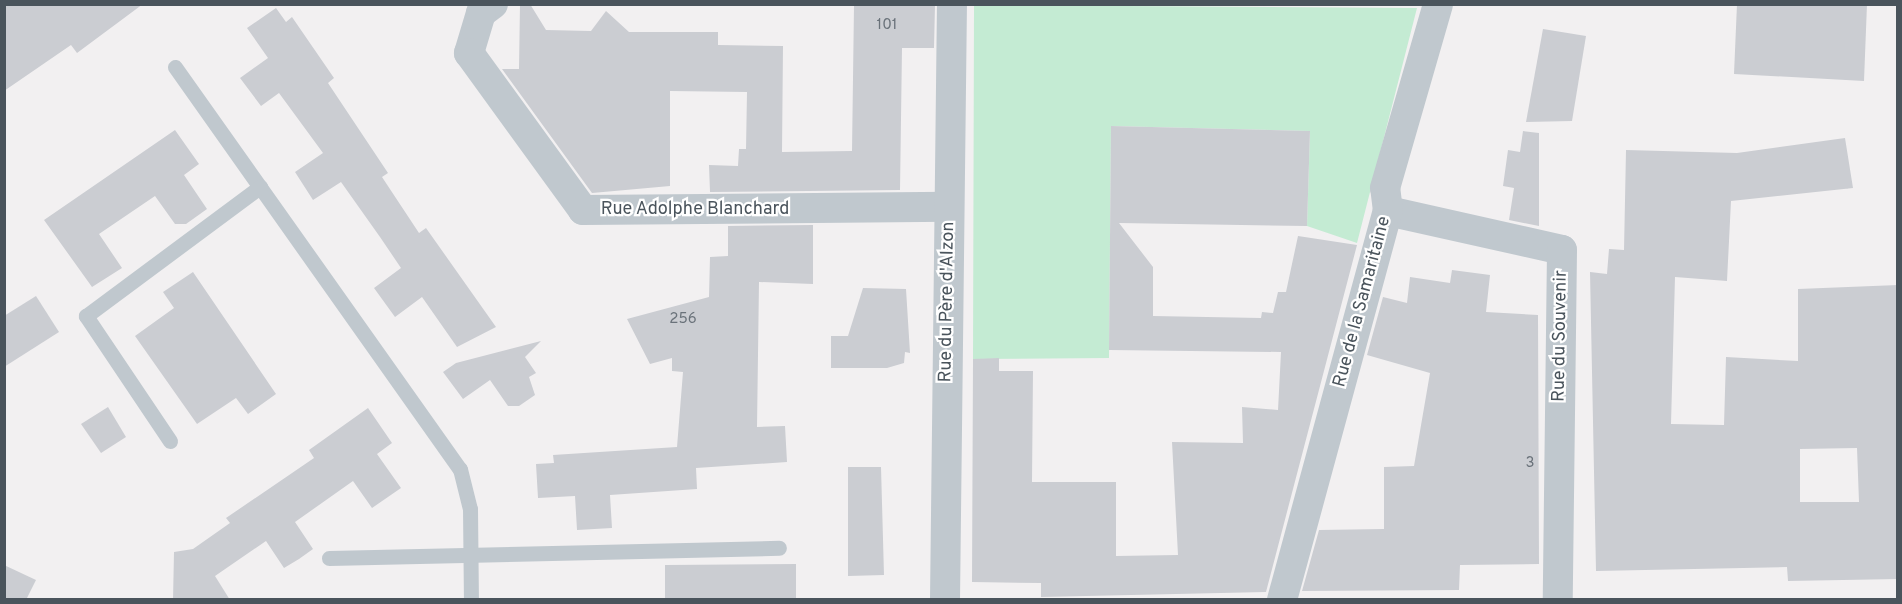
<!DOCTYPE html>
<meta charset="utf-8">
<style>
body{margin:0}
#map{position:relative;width:1902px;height:604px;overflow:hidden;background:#f2f0f1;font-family:Overpass,sans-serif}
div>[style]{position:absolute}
.green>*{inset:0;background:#c4ebd3}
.building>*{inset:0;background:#cbcdd2}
.lane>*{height:15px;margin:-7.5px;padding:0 7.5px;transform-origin:7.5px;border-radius:7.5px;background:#c0c8ce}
.street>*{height:30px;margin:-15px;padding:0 15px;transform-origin:15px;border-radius:15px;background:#c0c8ce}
span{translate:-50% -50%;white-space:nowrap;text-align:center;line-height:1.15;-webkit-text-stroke:4.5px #fff;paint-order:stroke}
.number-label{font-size:15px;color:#6a727a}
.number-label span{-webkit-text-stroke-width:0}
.street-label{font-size:18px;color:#4a545c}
.frame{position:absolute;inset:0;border:6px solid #4a545c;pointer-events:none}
</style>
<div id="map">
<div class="green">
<div style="clip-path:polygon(974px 5px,1417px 8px,1357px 243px,1307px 226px,1310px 131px,1111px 126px,1109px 358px,973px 359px)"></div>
</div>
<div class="building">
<div style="clip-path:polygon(4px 4px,143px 4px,77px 53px,71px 45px,4px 91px)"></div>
<div style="clip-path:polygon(520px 4px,530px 4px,546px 30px,591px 31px,606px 11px,629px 32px,718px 32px,718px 45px,783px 46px,782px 152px,852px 151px,854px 5px,935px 5px,934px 48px,902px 48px,900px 190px,710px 192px,709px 165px,738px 166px,739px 149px,746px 149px,747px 92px,670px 91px,670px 186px,592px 193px,502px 69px,519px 69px)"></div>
<div style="clip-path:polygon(1737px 4px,1867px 4px,1864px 81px,1734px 74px)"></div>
<div style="clip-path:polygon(276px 8px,286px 22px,292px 17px,334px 78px,328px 83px,388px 173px,382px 177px,419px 233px,426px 228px,496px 327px,457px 347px,422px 297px,395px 317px,374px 288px,401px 268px,380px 237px,341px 182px,313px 200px,295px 172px,323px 153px,279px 93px,261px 106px,240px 78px,268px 58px,247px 28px)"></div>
<div style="clip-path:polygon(1543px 29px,1586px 36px,1572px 121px,1526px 122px)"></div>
<div style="clip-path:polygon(1111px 126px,1310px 131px,1307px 226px,1119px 223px,1153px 267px,1153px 316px,1261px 318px,1262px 312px,1273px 313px,1278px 292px,1286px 292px,1298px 236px,1357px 245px,1266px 592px,1041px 597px,1041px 583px,972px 582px,973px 359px,999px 358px,999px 371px,1033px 371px,1032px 482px,1116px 482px,1116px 556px,1178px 555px,1172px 442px,1243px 443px,1242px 407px,1278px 410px,1281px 352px,1109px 350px)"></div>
<div style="clip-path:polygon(175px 130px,199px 164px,184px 175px,207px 209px,186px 224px,175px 224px,155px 196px,99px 234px,122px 268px,92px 287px,44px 220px)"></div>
<div style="clip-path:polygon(1523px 131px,1539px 133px,1539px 226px,1509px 220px,1514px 188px,1503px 186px,1508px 150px,1520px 152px)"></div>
<div style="clip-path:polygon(evenodd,1845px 138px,1853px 188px,1731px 201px,1727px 281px,1675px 277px,1671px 424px,1724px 425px,1726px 357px,1798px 361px,1798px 289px,1898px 285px,1898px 579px,1788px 581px,1787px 567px,1596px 571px,1590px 272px,1607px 274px,1609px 249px,1624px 250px,1626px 150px,1737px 153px,1845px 138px,1857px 448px,1859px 502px,1800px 502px,1800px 449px,1857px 448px)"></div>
<div style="clip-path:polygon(813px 225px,813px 284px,759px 282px,757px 427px,785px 426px,787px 462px,696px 468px,697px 489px,610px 495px,612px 528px,577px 530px,575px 496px,538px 498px,536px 464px,554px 463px,553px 455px,677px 447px,683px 372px,672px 371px,672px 358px,650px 364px,627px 319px,709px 297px,710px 257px,728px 256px,728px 226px)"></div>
<div style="clip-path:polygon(1452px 270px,1490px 275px,1486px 312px,1538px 315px,1539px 564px,1460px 565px,1459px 590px,1302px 591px,1319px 530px,1384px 529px,1384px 467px,1414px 466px,1430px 373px,1367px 355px,1383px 297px,1407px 303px,1410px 277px,1450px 283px)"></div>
<div style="clip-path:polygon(193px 272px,276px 394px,248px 414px,236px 398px,197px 424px,135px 336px,174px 308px,163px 292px)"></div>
<div style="clip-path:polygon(863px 288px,906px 289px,910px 353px,905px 352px,904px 363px,887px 368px,831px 368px,831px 336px,848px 336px)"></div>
<div style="clip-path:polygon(36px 296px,59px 332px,4px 367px,4px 316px)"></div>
<div style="clip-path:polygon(541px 341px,525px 357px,536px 373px,529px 377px,535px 395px,519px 406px,508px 406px,490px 380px,463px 399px,443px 372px,456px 363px)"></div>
<div style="clip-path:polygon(108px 407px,126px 437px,101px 453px,81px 424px)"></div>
<div style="clip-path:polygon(368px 408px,392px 443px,377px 454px,401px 488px,372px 508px,353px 481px,295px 522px,313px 549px,299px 559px,284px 568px,266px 541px,215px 576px,230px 600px,173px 600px,174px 552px,193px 549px,230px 523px,226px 518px,314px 458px,309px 450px)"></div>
<div style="clip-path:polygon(848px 467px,881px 467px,884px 575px,848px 576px)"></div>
<div style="clip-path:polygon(796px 564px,796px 599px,665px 600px,665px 565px)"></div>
<div style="clip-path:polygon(4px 565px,36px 580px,26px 600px,4px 600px)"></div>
</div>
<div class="lane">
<div style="left:175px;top:67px;width:493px;rotate:54.7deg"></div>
<div style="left:460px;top:469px;width:41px;rotate:76deg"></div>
<div style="left:470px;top:509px;width:91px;rotate:89.4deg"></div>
<div style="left:170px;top:441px;width:151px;rotate:-123.9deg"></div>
<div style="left:86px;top:316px;width:217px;rotate:-36.6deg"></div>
<div style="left:329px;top:558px;width:450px;rotate:-1.3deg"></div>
</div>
<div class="street">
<div style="left:493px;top:4px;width:15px;rotate:143deg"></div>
<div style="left:481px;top:13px;width:42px;rotate:106.7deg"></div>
<div style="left:469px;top:53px;width:194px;rotate:54deg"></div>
<div style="left:583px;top:210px;width:366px;rotate:-0.5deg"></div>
<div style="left:1388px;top:211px;width:178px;rotate:12.6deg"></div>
<div style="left:1562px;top:250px;width:350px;rotate:90.7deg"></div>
<div style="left:945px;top:600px;width:596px;rotate:-89.33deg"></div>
<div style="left:1282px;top:600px;width:403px;rotate:-74.8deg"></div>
<div style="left:1388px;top:211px;width:23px;rotate:-97deg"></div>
<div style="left:1385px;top:188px;width:191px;rotate:-73.9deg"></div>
</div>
<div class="number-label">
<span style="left:887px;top:26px">101</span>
<span style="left:683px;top:320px">256</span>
<span style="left:1530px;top:464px">3</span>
</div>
<div class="street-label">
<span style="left:695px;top:210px">Rue Adolphe Blanchard</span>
<span style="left:948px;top:302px;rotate:-89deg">Rue du Père d'Alzon</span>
<span style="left:1363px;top:302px;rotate:-75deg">Rue de la Samaritaine</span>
<span style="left:1561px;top:336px;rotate:-89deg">Rue du Souvenir</span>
</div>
<div class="frame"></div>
</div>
